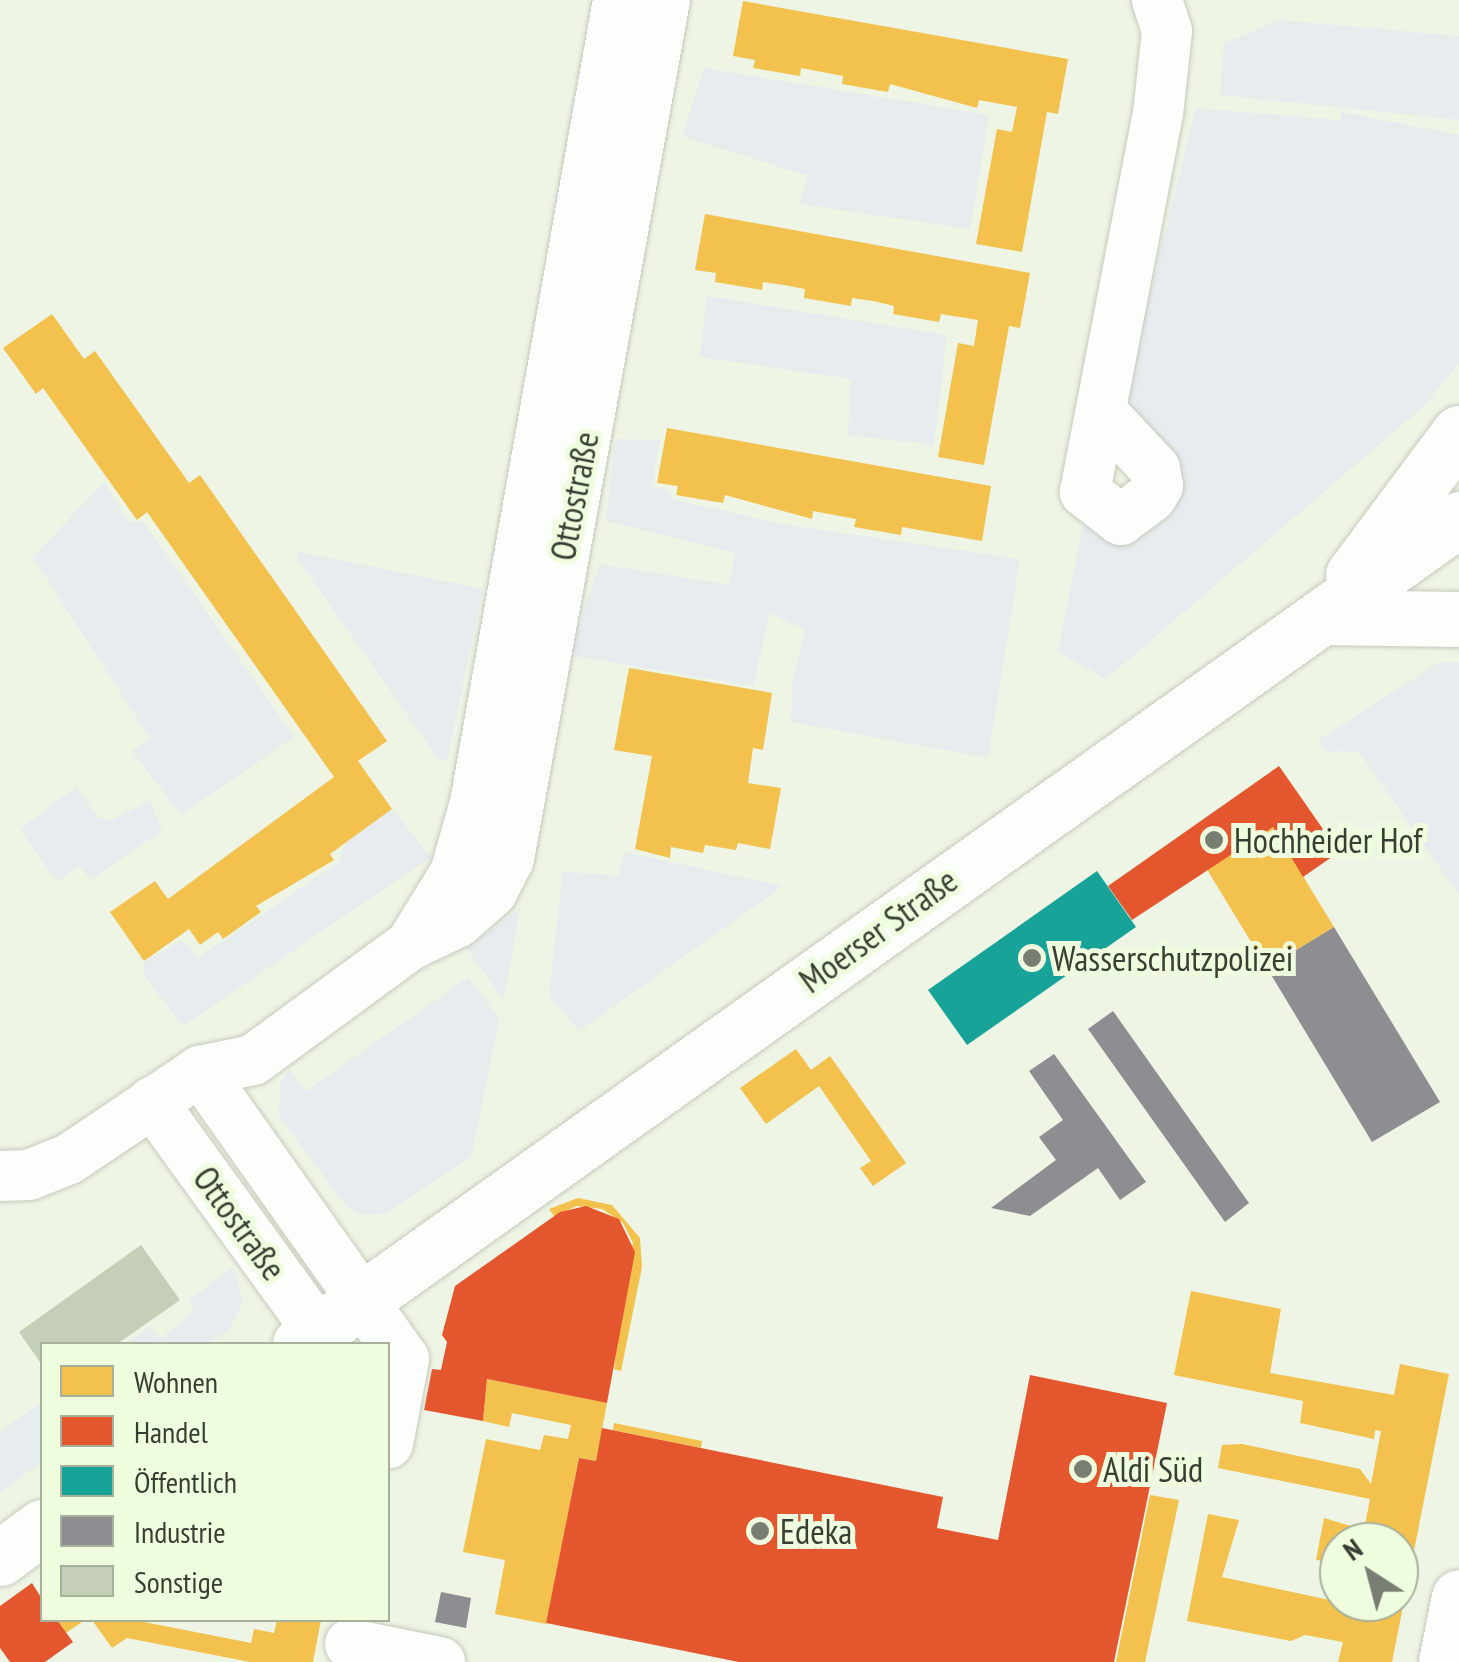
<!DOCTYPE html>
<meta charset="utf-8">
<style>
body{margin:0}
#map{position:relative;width:1459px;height:1662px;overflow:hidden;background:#eef5e5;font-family:"PT Sans Narrow",sans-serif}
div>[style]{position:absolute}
.green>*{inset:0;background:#e7ecee}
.homes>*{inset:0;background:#f2c14e}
.shops>*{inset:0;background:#e4572e}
.public>*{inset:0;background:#17a398}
.industry>*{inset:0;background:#8d8d92}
.building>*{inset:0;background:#c5ceb6}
.roads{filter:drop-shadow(0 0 2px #c5cabd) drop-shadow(0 0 2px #c5cabd)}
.minor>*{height:50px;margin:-25px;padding:0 25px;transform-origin:25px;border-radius:25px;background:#fcfefb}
.major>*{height:55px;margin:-27.5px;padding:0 27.5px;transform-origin:27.5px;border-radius:27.5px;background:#fcfefb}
.dots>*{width:28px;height:28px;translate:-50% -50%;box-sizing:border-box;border:5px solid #effcde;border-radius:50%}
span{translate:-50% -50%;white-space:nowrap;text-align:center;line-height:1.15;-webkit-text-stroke:10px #effcde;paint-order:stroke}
.street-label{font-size:35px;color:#393e33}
.poi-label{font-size:35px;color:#393e33}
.left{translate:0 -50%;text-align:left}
.legend{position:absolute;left:40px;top:1342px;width:350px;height:280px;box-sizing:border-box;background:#effcde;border:2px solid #a6b09a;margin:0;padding:12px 18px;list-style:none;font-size:30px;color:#393e33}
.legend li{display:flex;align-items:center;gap:20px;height:50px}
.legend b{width:50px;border:2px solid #a6b09a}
.north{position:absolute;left:1319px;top:1522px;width:100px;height:100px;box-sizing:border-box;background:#effcde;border:2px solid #a6b09a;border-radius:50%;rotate:324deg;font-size:28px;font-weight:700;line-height:40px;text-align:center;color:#393e33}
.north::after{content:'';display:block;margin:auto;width:35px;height:45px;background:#787e71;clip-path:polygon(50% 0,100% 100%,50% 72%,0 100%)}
</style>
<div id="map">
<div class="green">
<div style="clip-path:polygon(1280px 20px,1459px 36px,1459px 120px,1220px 95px,1224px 43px)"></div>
<div style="clip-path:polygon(704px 68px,989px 115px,970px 229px,800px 204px,808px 176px,682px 136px)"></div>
<div style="clip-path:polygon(1196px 108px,1340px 120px,1342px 112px,1459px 135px,1459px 363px,1424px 406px,1106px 679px,1058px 652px,1085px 514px,1170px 503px,1121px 414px)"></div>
<div style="clip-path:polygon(707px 296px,947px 335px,934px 445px,848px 435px,851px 379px,700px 357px)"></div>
<div style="clip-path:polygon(616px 439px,660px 440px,652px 486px,669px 491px,672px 499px,782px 524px,1020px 559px,988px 758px,791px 722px,792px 684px,805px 629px,770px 613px,753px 686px,568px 655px,600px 564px,729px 585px,735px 553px,606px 521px)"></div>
<div style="clip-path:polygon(104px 482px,128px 521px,143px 521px,294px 737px,181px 815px,132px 751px,150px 738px,33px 557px)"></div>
<div style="clip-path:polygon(299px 552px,483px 589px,447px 761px,437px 757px,297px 558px)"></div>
<div style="clip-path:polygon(1440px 662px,1459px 663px,1459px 895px,1359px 752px,1326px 751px,1318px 740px)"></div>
<div style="clip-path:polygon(76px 787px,98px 817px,109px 821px,150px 801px,162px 831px,91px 879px,78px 866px,57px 882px,20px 829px)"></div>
<div style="clip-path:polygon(392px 809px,431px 857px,183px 1026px,143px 974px,144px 961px,183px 940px,198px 958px,339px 862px,346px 842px)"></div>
<div style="clip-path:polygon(624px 852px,783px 886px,579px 1031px,549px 995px,563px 871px,619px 876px)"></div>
<div style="clip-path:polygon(520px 908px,504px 1000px,466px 948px)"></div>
<div style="clip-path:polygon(469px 977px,499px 1019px,471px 1157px,387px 1213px,364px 1215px,346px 1206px,279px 1116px,280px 1083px,289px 1069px,306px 1091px)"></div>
<div style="clip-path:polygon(233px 1267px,243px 1302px,229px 1330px,208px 1344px,124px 1344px,150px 1326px,160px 1339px,194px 1312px,189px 1300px)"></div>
<div style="clip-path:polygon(42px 1402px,42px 1462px,0 1492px,0 1432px)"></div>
</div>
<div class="homes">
<div style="clip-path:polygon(743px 1px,1068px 59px,1058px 114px,1047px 112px,1022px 252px,976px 244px,997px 129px,1012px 132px,1017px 107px,979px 100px,977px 108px,890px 84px,888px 92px,842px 84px,843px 76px,801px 68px,800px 76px,753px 68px,755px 60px,733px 56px)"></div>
<div style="clip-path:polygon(705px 214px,1030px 273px,1020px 328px,1009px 326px,984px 465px,938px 457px,958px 343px,974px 346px,978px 320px,941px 314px,939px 322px,893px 314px,894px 306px,873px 301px,852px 298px,851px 306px,804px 298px,805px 289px,784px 285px,763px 282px,762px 290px,715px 282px,716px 273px,695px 270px)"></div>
<div style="clip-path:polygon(52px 314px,84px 359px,95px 351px,189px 483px,200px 475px,387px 741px,358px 761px,392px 809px,330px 854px,334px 860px,256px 906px,261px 912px,223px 939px,218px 932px,200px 945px,189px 929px,144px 961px,110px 912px,155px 881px,168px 899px,334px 777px,147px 512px,137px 520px,43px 388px,36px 394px,3px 348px)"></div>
<div style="clip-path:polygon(667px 428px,991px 486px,982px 541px,902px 527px,901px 535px,854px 527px,856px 519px,813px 511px,812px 519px,725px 495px,723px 503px,676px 495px,678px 486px,657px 483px)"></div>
<div style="clip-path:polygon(629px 668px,772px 693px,763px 750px,753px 748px,748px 783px,781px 788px,770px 849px,738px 843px,736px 850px,705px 845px,703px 853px,671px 847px,670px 858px,635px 849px,652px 756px,614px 750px)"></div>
<div style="clip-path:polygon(1273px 827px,1334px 927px,1267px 968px,1206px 868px)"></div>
<div style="clip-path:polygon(796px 1049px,811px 1070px,830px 1056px,906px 1163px,873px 1186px,860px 1168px,871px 1161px,819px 1086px,766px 1124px,740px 1088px)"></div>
<div style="clip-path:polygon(578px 1198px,612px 1205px,640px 1238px,642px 1267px,621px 1371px,614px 1369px,633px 1243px,623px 1223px,602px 1209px,577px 1206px,554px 1216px,549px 1209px)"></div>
<div style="clip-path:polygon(1191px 1291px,1281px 1309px,1270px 1373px,1394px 1395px,1400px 1364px,1449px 1374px,1392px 1662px,1338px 1662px,1343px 1642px,1305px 1635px,1291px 1641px,1187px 1621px,1208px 1514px,1239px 1520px,1222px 1577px,1339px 1602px,1399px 1602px,1399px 1542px,1339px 1542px,1339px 1563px,1316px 1560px,1324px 1518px,1364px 1530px,1370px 1499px,1218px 1468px,1222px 1445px,1242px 1444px,1360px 1469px,1371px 1484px,1381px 1431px,1375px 1430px,1374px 1439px,1300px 1423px,1303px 1401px,1174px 1375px)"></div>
<div style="clip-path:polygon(487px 1379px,607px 1403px,596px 1461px,579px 1458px,546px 1624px,495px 1614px,505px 1560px,463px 1552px,486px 1439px,540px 1450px,544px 1435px,568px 1439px,571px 1425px,512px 1413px,509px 1427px,483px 1421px)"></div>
<div style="clip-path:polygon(614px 1423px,702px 1441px,701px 1448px,613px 1430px)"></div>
<div style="clip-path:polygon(1150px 1495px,1179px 1500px,1145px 1662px,1116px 1662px)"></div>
<div style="clip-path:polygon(57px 1620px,85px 1620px,66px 1633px)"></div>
<div style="clip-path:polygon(92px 1620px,134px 1620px,251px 1643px,254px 1629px,274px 1633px,277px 1620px,321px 1620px,313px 1662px,250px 1662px,127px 1638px,112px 1648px)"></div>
</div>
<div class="shops">
<div style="clip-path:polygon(1279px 766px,1339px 852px,1303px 877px,1273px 827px,1132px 920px,1108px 886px)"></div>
<div style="clip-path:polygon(586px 1206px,619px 1219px,635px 1252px,607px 1403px,487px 1379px,483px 1421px,424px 1410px,432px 1369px,441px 1370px,447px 1342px,442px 1335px,455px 1286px,560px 1212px)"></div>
<div style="clip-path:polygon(1030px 1375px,1167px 1403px,1114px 1662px,739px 1662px,546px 1623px,579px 1458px,596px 1461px,602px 1428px,943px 1497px,937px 1528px,998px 1540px)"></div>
<div style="clip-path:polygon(32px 1583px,42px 1599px,42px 1620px,57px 1620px,73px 1642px,45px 1662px,10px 1662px,0 1648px,0 1606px)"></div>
</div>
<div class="public">
<div style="clip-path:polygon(1097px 871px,1136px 927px,967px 1045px,928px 990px)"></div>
</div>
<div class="industry">
<div style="clip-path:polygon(1334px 927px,1440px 1102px,1372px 1142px,1267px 968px)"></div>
<div style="clip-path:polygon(1113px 1011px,1249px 1203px,1225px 1222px,1088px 1029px)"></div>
<div style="clip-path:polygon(1054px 1054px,1146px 1182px,1120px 1200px,1098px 1168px,1030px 1216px,991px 1208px,1056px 1160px,1039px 1137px,1063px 1120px,1029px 1071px)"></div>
<div style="clip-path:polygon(441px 1592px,471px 1598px,466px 1628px,435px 1622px)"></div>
</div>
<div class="building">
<div style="clip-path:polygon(141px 1245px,180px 1300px,117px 1344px,42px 1344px,42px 1365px,19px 1332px)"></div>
</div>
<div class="roads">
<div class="minor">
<div style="left:1101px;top:411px;width:79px;rotate:47deg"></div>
<div style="left:1155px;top:469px;width:17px;rotate:80deg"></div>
<div style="left:1158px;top:486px;width:13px;rotate:122deg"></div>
<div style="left:1151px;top:497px;width:38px;rotate:143deg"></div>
<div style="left:1121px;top:520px;width:46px;rotate:-142.1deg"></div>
<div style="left:1085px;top:492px;width:385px;rotate:-79.1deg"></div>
<div style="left:1158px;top:114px;width:83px;rotate:-83.8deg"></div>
<div style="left:1167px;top:31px;width:33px;rotate:-108deg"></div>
<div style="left:413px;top:941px;width:80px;rotate:-58.3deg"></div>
<div style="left:455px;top:873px;width:73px;rotate:-74.1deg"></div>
<div style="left:475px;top:803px;width:816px;rotate:-79.9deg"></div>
<div style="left:200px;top:1071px;width:353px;rotate:54.7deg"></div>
<div style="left:404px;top:1359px;width:86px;rotate:100.7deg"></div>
<div style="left:152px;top:1102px;width:299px;rotate:54.1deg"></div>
<div style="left:0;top:1176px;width:29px;rotate:-2deg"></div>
<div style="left:29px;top:1175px;width:43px;rotate:-21.8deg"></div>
<div style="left:69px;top:1159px;width:158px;rotate:-33.9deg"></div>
<div style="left:200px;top:1071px;width:54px;rotate:-11.7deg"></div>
<div style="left:253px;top:1060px;width:195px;rotate:-36.2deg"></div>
<div style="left:410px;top:945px;width:53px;rotate:-25.6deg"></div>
<div style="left:458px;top:922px;width:45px;rotate:-41.4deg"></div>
<div style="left:492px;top:892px;width:37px;rotate:-63deg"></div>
<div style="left:509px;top:859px;width:873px;rotate:-79.71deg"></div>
<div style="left:350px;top:1644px;width:92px;rotate:11.3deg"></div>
</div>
<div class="major">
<div style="left:1353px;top:575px;width:177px;rotate:-53.3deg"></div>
<div style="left:1322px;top:617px;width:137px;rotate:0.8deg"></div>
<div style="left:300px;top:1344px;width:1423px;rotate:-35.44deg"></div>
<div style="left:0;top:1558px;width:52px;rotate:-36.4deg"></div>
<div style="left:1446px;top:1662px;width:66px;rotate:-78.7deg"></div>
</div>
</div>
<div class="dots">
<div style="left:1214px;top:840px;background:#787e71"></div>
<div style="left:1032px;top:958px;background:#787e71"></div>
<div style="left:1083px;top:1469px;background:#787e71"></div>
<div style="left:760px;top:1531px;background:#787e71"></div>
</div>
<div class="street-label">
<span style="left:574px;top:496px;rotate:-79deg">Ottostraße</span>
<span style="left:878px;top:930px;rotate:-36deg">Moerser Straße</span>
<span style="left:240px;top:1223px;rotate:54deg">Ottostraße</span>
</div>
<div class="poi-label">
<span class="left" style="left:1234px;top:840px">Hochheider Hof</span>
<span class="left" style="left:1052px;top:958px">Wasserschutzpolizei</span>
<span class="left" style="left:1103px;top:1469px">Aldi Süd</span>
<span class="left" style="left:780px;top:1531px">Edeka</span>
</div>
<ul class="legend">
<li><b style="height:28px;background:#f2c14e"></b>Wohnen</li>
<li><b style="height:28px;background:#e4572e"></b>Handel</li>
<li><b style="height:28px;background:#17a398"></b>Öffentlich</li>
<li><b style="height:28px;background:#8d8d92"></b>Industrie</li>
<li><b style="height:28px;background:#c5ceb6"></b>Sonstige</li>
</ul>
<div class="north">N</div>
</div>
